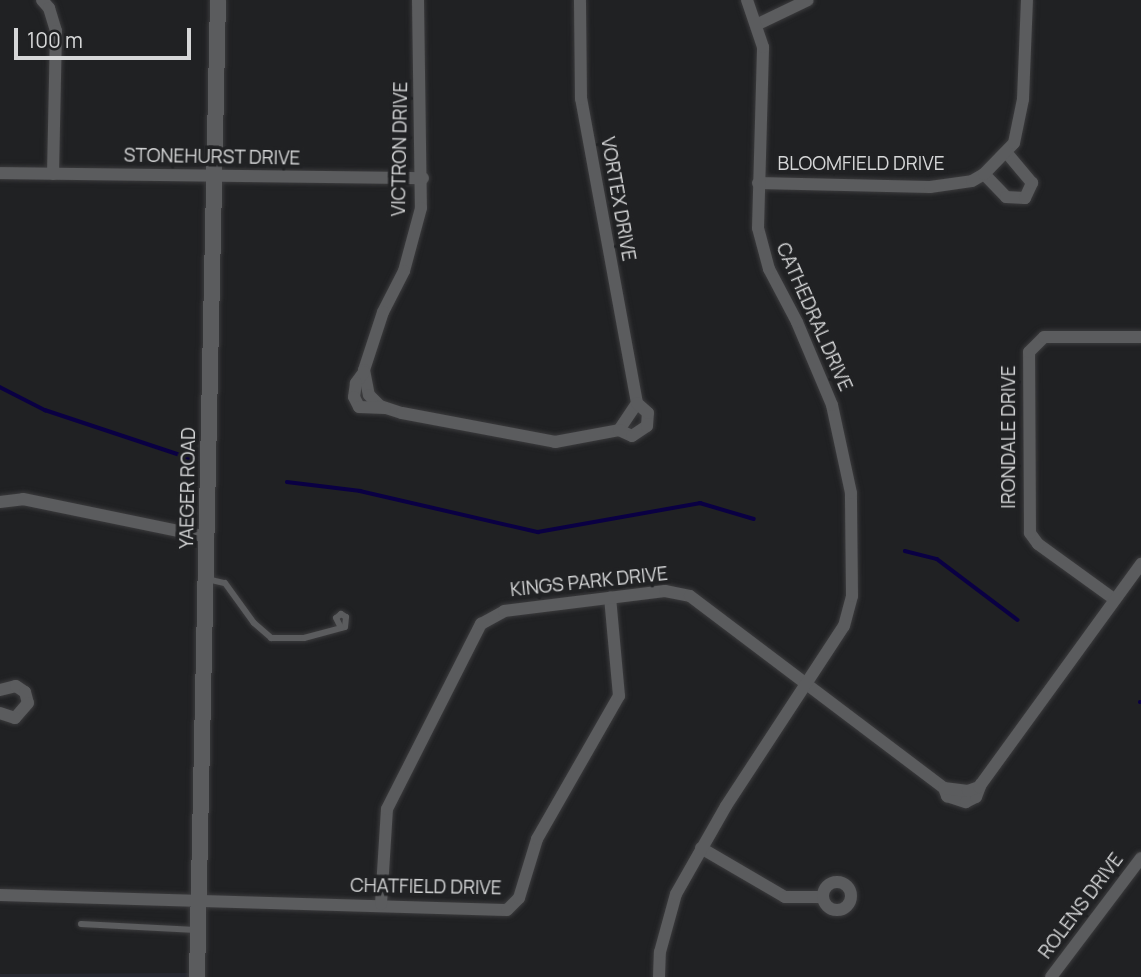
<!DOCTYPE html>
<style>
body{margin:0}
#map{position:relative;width:1141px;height:977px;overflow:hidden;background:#202123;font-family:Manrope,sans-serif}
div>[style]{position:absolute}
.built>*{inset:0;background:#272931}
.stream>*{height:3.5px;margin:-1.75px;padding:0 1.75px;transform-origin:1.75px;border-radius:1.75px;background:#0a0043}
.roads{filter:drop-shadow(0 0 2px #3b3b3d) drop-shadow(0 0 2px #3b3b3d)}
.service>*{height:6px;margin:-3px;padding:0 3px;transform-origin:3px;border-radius:3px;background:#5b5c5e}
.minor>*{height:12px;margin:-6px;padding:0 6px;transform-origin:6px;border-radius:6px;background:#5b5c5e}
.minor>.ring{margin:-6px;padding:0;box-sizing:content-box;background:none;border:12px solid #5b5c5e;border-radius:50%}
.tertiary>*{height:16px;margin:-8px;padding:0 8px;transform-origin:8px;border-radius:8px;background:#5b5c5e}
span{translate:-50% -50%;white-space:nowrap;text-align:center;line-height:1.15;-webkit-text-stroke:7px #202123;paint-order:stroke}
.street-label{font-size:19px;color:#d6d7d8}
.scale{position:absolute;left:14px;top:28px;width:177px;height:32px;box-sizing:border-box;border:4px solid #d6d7d8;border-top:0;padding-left:9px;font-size:21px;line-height:24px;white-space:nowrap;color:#d6d7d8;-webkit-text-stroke:5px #202123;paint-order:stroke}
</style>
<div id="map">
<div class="built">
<div style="clip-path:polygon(191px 973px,191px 977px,0 977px,0 974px)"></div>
</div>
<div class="stream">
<div style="left:0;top:387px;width:51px;rotate:27.1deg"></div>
<div style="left:45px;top:410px;width:158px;rotate:18.4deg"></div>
<div style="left:287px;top:482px;width:74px;rotate:7deg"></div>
<div style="left:360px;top:491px;width:183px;rotate:13deg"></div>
<div style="left:538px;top:532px;width:165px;rotate:-10.1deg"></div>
<div style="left:700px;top:503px;width:56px;rotate:16.5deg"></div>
<div style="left:905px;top:551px;width:33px;rotate:14deg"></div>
<div style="left:937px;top:559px;width:101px;rotate:37deg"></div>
<div style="left:1140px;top:702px;width:1px"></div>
</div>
<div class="roads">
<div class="service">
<div style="left:207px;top:579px;width:18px;rotate:13deg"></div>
<div style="left:225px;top:583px;width:49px;rotate:54.1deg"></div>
<div style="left:254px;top:623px;width:23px;rotate:41deg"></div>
<div style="left:271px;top:638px;width:33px"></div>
<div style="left:304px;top:638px;width:42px;rotate:-15deg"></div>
<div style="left:345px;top:627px;width:10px;rotate:-84deg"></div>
<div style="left:346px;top:617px;width:6px;rotate:-149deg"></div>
<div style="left:341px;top:614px;width:6px;rotate:141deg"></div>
<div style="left:336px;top:618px;width:11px;rotate:63deg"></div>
<div style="left:81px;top:924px;width:115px;rotate:3deg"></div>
</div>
<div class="minor">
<div style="left:42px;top:0;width:11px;rotate:49deg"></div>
<div style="left:49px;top:8px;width:24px;rotate:73deg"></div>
<div style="left:56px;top:31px;width:143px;rotate:91.2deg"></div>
<div style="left:418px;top:0;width:208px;rotate:89.2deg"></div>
<div style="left:421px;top:208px;width:65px;rotate:105.1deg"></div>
<div style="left:404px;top:271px;width:46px;rotate:117.1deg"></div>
<div style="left:383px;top:312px;width:61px;rotate:108.1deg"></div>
<div style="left:364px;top:370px;width:25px;rotate:79deg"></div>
<div style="left:369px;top:395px;width:16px;rotate:45deg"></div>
<div style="left:380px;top:406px;width:23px;rotate:18deg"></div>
<div style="left:402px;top:413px;width:156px;rotate:10.7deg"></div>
<div style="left:555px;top:442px;width:65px;rotate:-10.6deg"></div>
<div style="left:619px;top:430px;width:32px;rotate:-56deg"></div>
<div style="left:637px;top:403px;width:309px;rotate:-100.4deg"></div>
<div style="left:581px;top:99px;width:99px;rotate:-90.6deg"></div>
<div style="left:758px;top:24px;width:55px;rotate:-25.6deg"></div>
<div style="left:0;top:173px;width:423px;rotate:0.7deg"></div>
<div style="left:984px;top:174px;width:32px;rotate:46deg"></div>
<div style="left:1006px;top:197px;width:19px;rotate:3deg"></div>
<div style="left:1025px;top:198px;width:17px;rotate:-65deg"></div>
<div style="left:1032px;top:183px;width:40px;rotate:-130deg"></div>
<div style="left:758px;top:183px;width:172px;rotate:1.3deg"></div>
<div style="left:930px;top:187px;width:42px;rotate:-8.1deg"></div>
<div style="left:972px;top:181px;width:14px;rotate:-30deg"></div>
<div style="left:984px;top:174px;width:43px;rotate:-45.9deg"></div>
<div style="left:1014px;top:143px;width:45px;rotate:-78.4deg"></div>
<div style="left:1023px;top:99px;width:99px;rotate:-87.7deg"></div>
<div style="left:364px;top:372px;width:14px;rotate:126deg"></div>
<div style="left:356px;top:383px;width:14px;rotate:98deg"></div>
<div style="left:354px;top:397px;width:11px;rotate:63deg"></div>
<div style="left:359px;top:407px;width:26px;rotate:2deg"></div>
<div style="left:619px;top:430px;width:14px;rotate:25deg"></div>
<div style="left:632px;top:436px;width:18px;rotate:-34deg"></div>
<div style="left:647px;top:426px;width:13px;rotate:-86deg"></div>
<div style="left:648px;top:413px;width:15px;rotate:-138deg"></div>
<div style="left:0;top:502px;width:23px;rotate:-7deg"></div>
<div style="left:23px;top:499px;width:189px;rotate:11.6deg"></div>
<div style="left:1114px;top:599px;width:94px;rotate:-144.1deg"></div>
<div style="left:1038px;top:544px;width:14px;rotate:-126deg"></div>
<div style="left:1030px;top:533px;width:181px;rotate:-90.3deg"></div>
<div style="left:1029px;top:352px;width:21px;rotate:-45deg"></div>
<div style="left:1044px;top:337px;width:97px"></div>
<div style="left:0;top:690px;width:16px;rotate:-14deg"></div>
<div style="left:16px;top:686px;width:11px;rotate:34deg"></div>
<div style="left:25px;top:692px;width:11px;rotate:75deg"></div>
<div style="left:28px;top:703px;width:20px;rotate:131deg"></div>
<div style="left:15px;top:718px;width:16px;rotate:-162deg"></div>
<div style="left:944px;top:788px;width:9px;rotate:69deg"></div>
<div style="left:947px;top:796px;width:20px;rotate:18deg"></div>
<div style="left:966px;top:802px;width:11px;rotate:-27deg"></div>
<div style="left:976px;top:797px;width:14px;rotate:-69deg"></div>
<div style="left:701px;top:848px;width:97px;rotate:30.3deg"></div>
<div style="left:785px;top:897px;width:38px"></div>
<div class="ring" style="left:823px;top:882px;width:16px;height:16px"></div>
<div style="left:0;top:895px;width:507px;rotate:1.69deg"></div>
<div style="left:507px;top:910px;width:17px;rotate:-45deg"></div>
<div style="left:519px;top:898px;width:62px;rotate:-73deg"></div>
<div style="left:537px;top:839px;width:165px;rotate:-60.2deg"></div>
<div style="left:619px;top:696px;width:99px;rotate:-95.2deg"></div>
<div style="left:381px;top:904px;width:95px;rotate:-86.4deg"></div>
<div style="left:387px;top:809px;width:208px;rotate:-63.1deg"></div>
<div style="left:481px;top:624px;width:26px;rotate:-29deg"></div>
<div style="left:504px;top:611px;width:162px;rotate:-7.1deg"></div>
<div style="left:665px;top:591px;width:25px;rotate:11deg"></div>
<div style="left:690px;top:596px;width:318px;rotate:37.1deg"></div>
<div style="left:944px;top:788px;width:24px;rotate:7deg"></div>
<div style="left:968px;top:791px;width:12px;rotate:-20deg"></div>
<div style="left:979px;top:787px;width:276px;rotate:-54deg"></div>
<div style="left:659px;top:977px;width:25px;rotate:-88deg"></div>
<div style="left:660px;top:952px;width:60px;rotate:-74.6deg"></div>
<div style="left:676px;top:894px;width:101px;rotate:-60.4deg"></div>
<div style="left:726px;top:806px;width:215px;rotate:-56.8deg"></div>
<div style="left:844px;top:626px;width:31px;rotate:-75deg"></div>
<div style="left:852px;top:596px;width:103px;rotate:-90.6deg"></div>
<div style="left:851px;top:493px;width:90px;rotate:-102.2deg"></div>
<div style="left:832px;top:405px;width:90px;rotate:-112.9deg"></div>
<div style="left:797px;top:322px;width:60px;rotate:-117.8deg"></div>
<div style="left:769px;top:269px;width:42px;rotate:-105deg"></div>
<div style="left:758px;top:228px;width:181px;rotate:-88.4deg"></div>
<div style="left:763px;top:47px;width:50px;rotate:-108.8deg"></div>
<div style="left:1051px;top:977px;width:149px;rotate:-52.9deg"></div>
</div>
<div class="tertiary">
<div style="left:197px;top:977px;width:977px;rotate:-88.77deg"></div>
</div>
</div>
<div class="street-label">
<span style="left:400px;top:149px;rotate:-89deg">VICTRON DRIVE</span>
<span style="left:212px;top:157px;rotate:1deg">STONEHURST DRIVE</span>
<span style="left:861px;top:164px">BLOOMFIELD DRIVE</span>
<span style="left:618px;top:199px;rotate:80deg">VORTEX DRIVE</span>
<span style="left:814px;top:317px;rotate:66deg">CATHEDRAL DRIVE</span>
<span style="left:1009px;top:437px;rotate:-90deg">IRONDALE DRIVE</span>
<span style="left:188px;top:488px;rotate:-89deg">YAEGER ROAD</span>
<span style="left:589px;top:582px;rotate:-6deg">KINGS PARK DRIVE</span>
<span style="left:426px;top:887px;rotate:1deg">CHATFIELD DRIVE</span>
<span style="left:1081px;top:906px;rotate:-53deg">ROLENS DRIVE</span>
</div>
<div class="scale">100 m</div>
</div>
